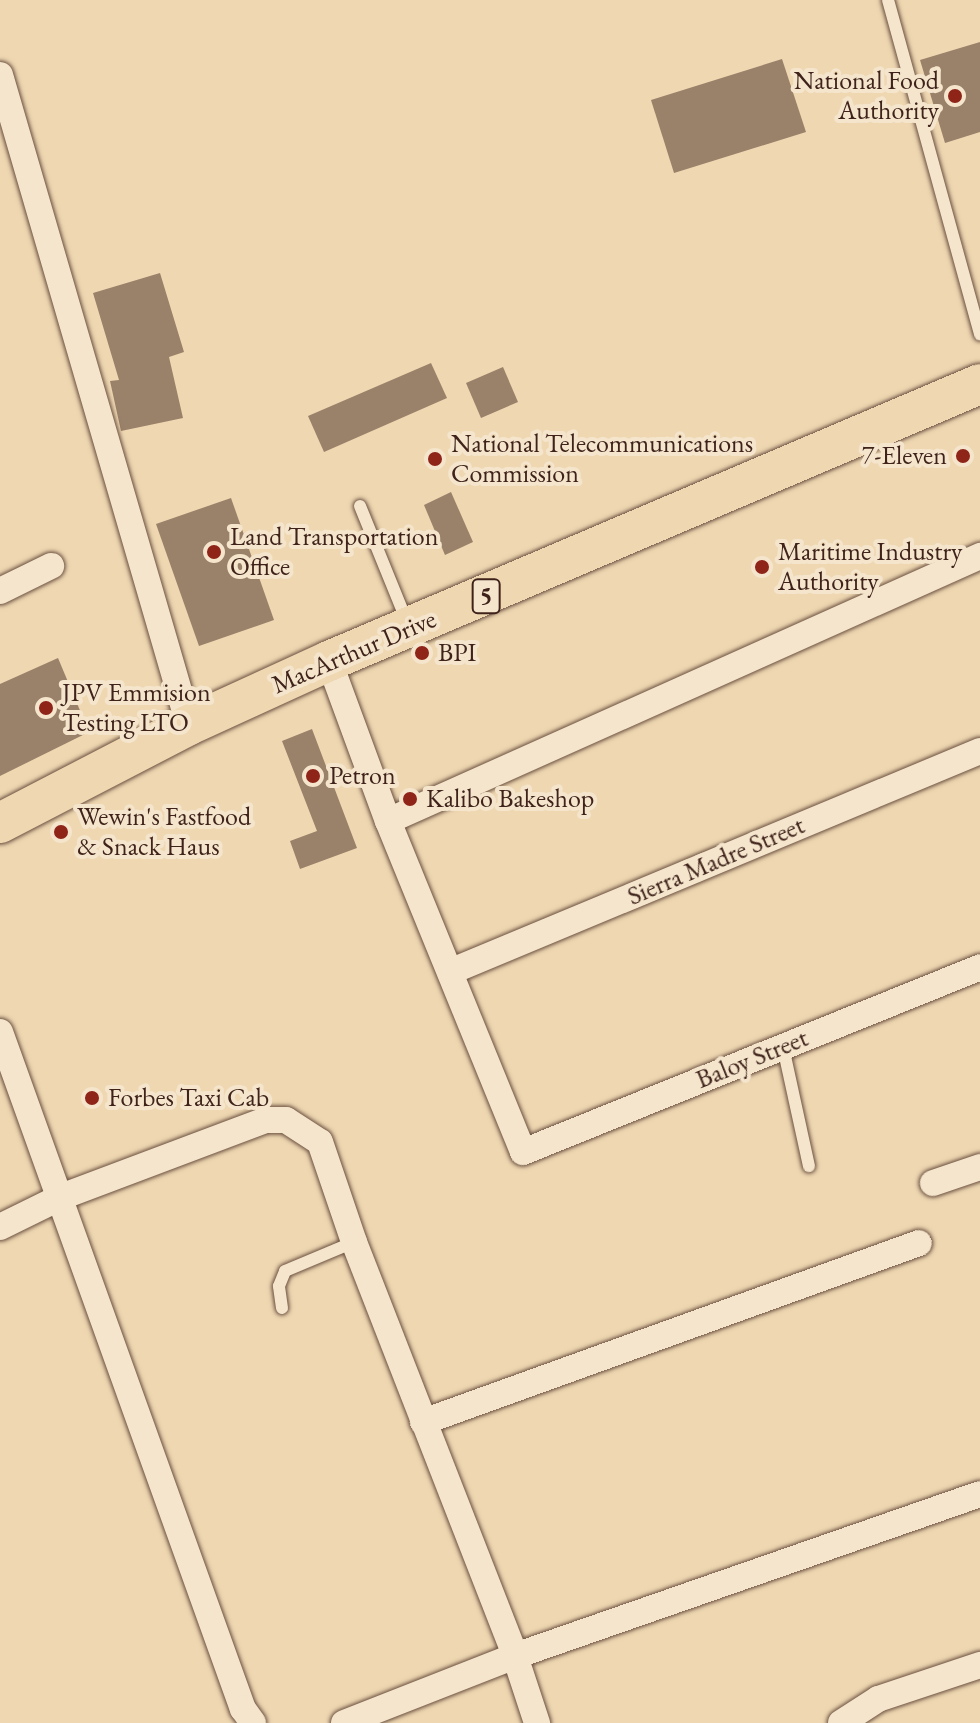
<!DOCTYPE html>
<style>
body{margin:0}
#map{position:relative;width:980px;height:1723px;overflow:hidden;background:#eed7b1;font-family:"EB Garamond",serif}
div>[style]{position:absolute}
.building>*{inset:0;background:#9a8169}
.roads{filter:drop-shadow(0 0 2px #6b5040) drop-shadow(0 0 2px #6b5040)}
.service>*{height:12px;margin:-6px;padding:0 6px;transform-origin:6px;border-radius:6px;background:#f4e5cc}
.minor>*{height:26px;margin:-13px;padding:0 13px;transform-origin:13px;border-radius:13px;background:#f4e5cc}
.primary>*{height:40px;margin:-20px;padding:0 20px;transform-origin:20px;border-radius:20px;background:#eed7b1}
.dots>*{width:22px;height:22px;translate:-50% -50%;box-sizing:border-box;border:4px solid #f4e5cc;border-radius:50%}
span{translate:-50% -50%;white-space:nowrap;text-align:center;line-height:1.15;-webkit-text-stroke:8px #f4e5cc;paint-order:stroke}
.shield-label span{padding:2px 6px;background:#f4e5cc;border:2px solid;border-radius:6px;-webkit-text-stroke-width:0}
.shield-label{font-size:24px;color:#3f231a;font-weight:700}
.poi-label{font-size:26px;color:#3f231a}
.right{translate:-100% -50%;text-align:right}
.left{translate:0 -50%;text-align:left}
.street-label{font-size:26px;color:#3f231a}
</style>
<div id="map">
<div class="building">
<div style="clip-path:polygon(980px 42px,980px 132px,945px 143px,920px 60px)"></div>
<div style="clip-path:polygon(782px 59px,806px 132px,674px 173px,651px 100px)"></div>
<div style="clip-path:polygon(160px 273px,184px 352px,169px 357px,183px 418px,121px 431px,110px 381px,119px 380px,93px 293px)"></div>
<div style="clip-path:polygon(431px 363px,447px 398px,324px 452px,308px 416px)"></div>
<div style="clip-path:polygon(503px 367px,518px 402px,481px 418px,466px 383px)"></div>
<div style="clip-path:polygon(451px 492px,473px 542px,445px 555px,424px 505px)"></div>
<div style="clip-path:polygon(231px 498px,274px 620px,199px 646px,156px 524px)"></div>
<div style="clip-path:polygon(58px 658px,89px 732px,0 776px,0 684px)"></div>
<div style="clip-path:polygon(312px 729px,357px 848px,300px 869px,290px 841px,317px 831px,282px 741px)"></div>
</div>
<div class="roads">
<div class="service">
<div style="left:888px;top:0;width:347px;rotate:74.6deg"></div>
<div style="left:360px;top:506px;width:125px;rotate:67.9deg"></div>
<div style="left:783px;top:1047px;width:122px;rotate:77.7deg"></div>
<div style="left:282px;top:1308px;width:22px;rotate:-98deg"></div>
<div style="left:279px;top:1286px;width:16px;rotate:-68deg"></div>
<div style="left:285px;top:1271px;width:75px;rotate:-22.8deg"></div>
</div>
<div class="minor">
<div style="left:0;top:75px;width:677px;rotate:73.79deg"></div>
<div style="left:0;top:591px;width:57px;rotate:-26.1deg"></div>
<div style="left:329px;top:661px;width:171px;rotate:69.8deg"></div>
<div style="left:388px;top:821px;width:357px;rotate:67.8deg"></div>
<div style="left:523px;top:1152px;width:493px;rotate:-22deg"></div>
<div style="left:388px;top:821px;width:649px;rotate:-24.11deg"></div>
<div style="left:452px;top:971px;width:572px;rotate:-22.62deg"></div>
<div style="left:0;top:1032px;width:719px;rotate:70.26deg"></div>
<div style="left:243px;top:1709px;width:17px;rotate:54deg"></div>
<div style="left:933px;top:1183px;width:50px;rotate:-18.8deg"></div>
<div style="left:0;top:1227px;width:68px;rotate:-26.2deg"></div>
<div style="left:61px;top:1197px;width:219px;rotate:-20.6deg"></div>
<div style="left:266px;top:1120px;width:20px"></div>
<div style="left:286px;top:1120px;width:40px;rotate:32.9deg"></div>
<div style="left:320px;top:1142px;width:106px;rotate:71.2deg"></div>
<div style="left:354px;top:1242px;width:444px;rotate:68.7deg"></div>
<div style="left:515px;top:1656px;width:71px;rotate:71.8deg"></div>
<div style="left:423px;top:1422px;width:527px;rotate:-19.84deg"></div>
<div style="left:344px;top:1723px;width:184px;rotate:-21.4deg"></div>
<div style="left:515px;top:1656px;width:492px;rotate:-19.2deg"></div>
<div style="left:841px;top:1723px;width:44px;rotate:-33deg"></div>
<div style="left:878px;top:1699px;width:108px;rotate:-18.4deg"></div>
</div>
<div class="primary">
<div style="left:0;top:823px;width:213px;rotate:-27.4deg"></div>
<div style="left:189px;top:725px;width:154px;rotate:-24.6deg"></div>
<div style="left:329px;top:661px;width:707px;rotate:-23.05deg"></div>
</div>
</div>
<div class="dots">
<div style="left:955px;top:96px;background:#8f2418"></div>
<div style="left:963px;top:456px;background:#8f2418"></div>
<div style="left:435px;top:459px;background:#8f2418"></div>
<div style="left:214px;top:552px;background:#8f2418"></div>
<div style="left:762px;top:567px;background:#8f2418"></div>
<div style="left:422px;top:653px;background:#8f2418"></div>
<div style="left:46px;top:708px;background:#8f2418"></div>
<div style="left:313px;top:776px;background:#8f2418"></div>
<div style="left:410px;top:799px;background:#8f2418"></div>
<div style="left:61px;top:832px;background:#8f2418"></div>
<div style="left:92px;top:1098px;background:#8f2418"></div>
</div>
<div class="shield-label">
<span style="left:486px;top:596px">5</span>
</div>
<div class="poi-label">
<span class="right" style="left:939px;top:96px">National Food<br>Authority</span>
<span class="left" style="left:451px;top:459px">National Telecommunications<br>Commission</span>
<span class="right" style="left:947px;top:456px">7-Eleven</span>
<span class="left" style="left:230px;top:552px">Land Transportation<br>Office</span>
<span class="left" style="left:778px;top:567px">Maritime Industry<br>Authority</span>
<span class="left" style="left:438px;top:653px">BPI</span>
<span class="left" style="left:62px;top:708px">JPV Emmision<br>Testing LTO</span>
<span class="left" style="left:329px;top:776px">Petron</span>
<span class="left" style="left:426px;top:799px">Kalibo Bakeshop</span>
<span class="left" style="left:77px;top:832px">Wewin's Fastfood<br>&amp; Snack Haus</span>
<span class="left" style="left:108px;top:1098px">Forbes Taxi Cab</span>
</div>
<div class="street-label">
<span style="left:354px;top:652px;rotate:-23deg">MacArthur Drive</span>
<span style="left:716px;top:861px;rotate:-23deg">Sierra Madre Street</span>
<span style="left:752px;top:1059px;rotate:-22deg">Baloy Street</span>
</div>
</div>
